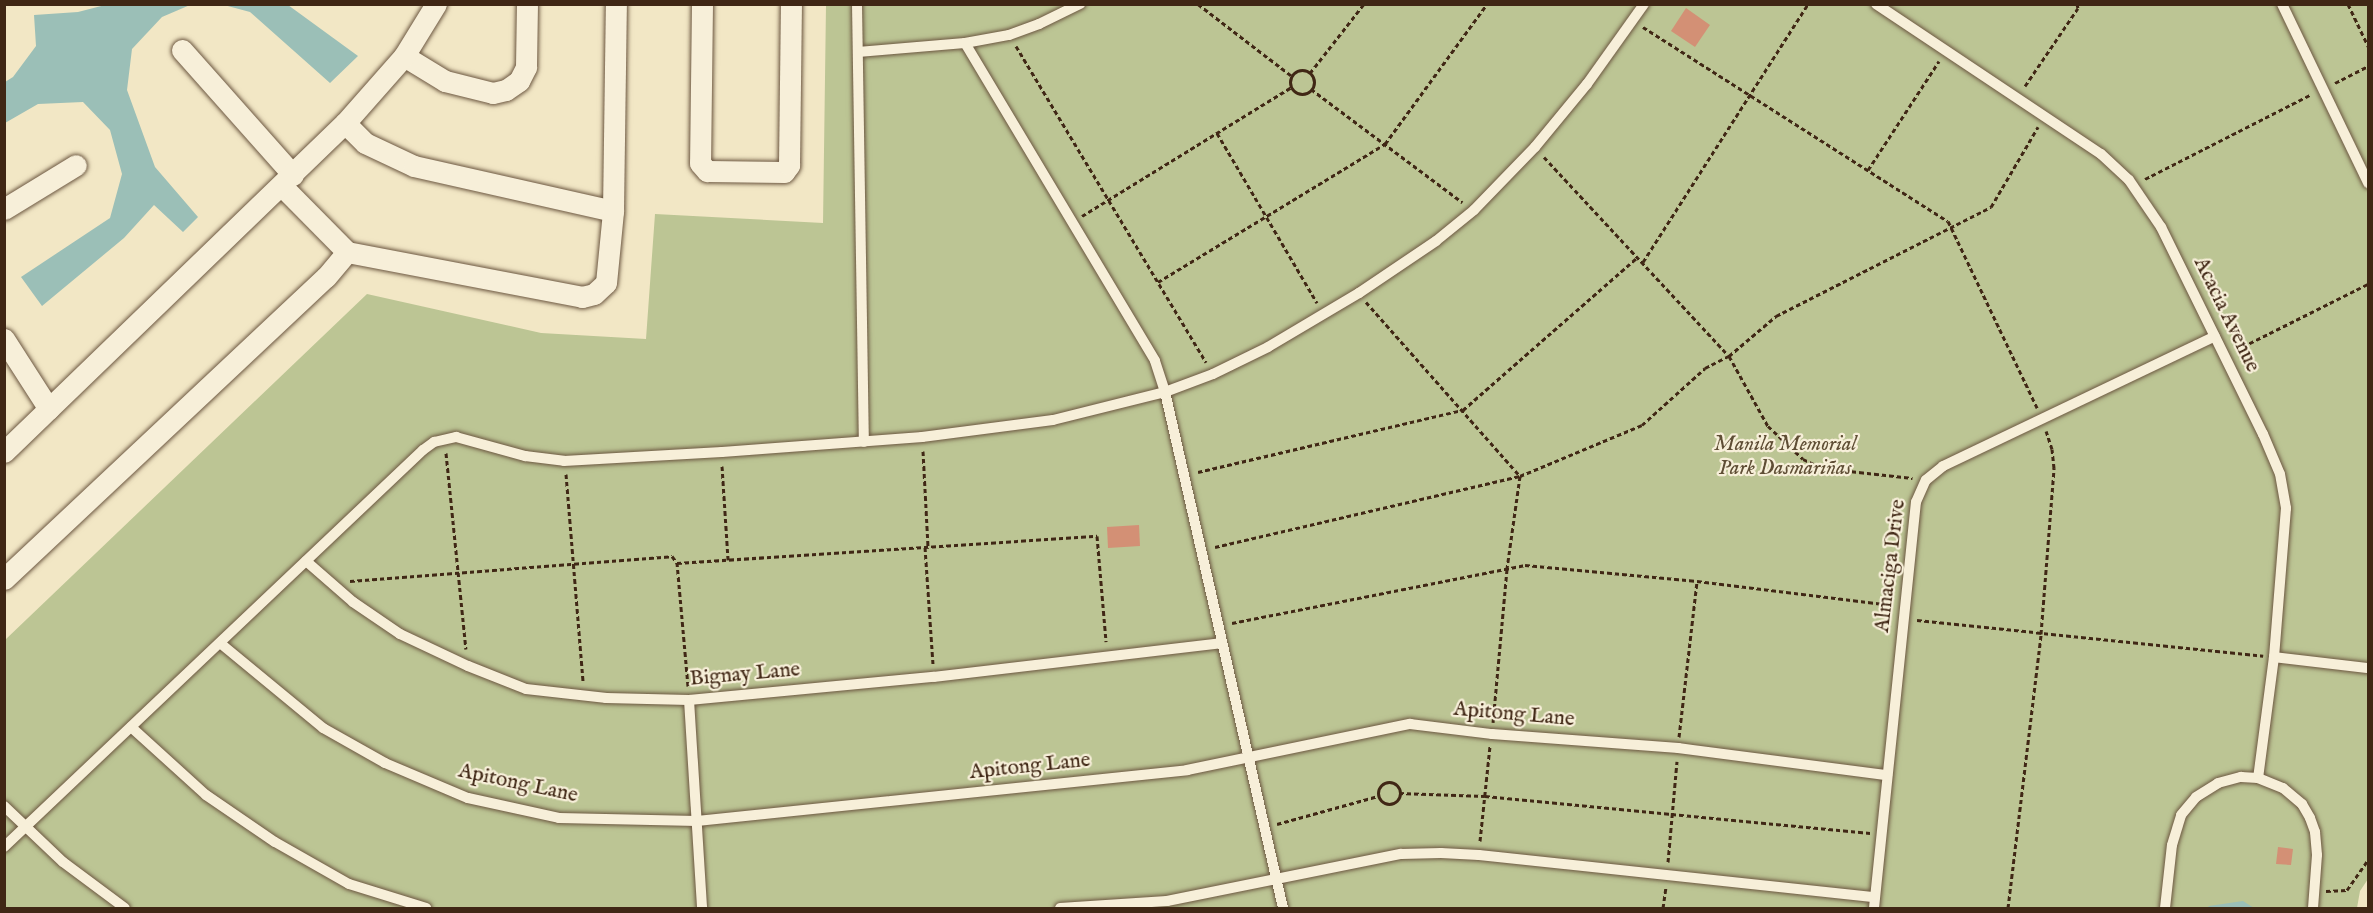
<!DOCTYPE html>
<meta charset="utf-8">
<style>
body{margin:0}
#map{position:relative;width:2373px;height:913px;overflow:hidden;background:#f2e7c5;font-family:"IM FELL English",serif}
div>[style]{position:absolute}
.green>*{inset:0;background:#bcc594}
.water>*{inset:0;background:#9bbfb7}
.building>*{inset:0;background:#d39075}
.path>*{height:3px;margin-top:-1.5px;transform-origin:0;background:repeating-linear-gradient(90deg,#402715 0 4.5px,transparent 0 7.5px)}
.path>.ring{margin:-1.5px;padding:0;box-sizing:content-box;background:none;border:3px solid #402715;border-radius:50%}
.roads{filter:drop-shadow(0 0 2px #6c5741) drop-shadow(0 0 2px #6c5741)}
.service>*{height:10px;margin:-5px;padding:0 5px;transform-origin:5px;border-radius:5px;background:#f7efd9}
.minor>*{height:21px;margin:-10.5px;padding:0 10.5px;transform-origin:10.5px;border-radius:10.5px;background:#f7efd9}
span{translate:-50% -50%;white-space:nowrap;text-align:center;line-height:1.15;-webkit-text-stroke:4.5px #f7efd9;paint-order:stroke}
.street-label{font-size:21px;color:#402715}
.park-label{font-size:21px;color:#5f4e35;font-style:italic}
.frame{position:absolute;inset:0;border:6px solid #402715;pointer-events:none}
</style>
<div id="map">
<div class="green">
<div style="clip-path:polygon(826px 5px,2368px 5px,2368px 879px,2360px 891px,2357px 908px,5px 908px,5px 640px,367px 294px,541px 333px,646px 339px,655px 214px,823px 223px)"></div>
</div>
<div class="water">
<div style="clip-path:polygon(109px 4px,190px 5px,162px 17px,132px 49px,127px 90px,155px 167px,198px 217px,183px 232px,154px 205px,124px 238px,42px 306px,21px 277px,110px 218px,122px 174px,110px 130px,83px 102px,38px 104px,5px 123px,5px 82px,13px 77px,36px 46px,34px 15px,78px 12px)"></div>
<div style="clip-path:polygon(224px 5px,288px 5px,358px 56px,330px 83px,250px 12px)"></div>
<div style="clip-path:polygon(2243px 901px,2254px 908px,2207px 908px,2209px 906px)"></div>
</div>
<div class="building">
<div style="clip-path:polygon(1686px 8px,1710px 25px,1695px 47px,1671px 31px)"></div>
<div style="clip-path:polygon(1139px 525px,1140px 546px,1108px 548px,1107px 527px)"></div>
<div style="clip-path:polygon(2278px 847px,2293px 849px,2291px 865px,2276px 864px)"></div>
</div>
<div class="path">
<div style="left:1198px;top:4px;width:118px;rotate:37.5deg"></div>
<div style="left:2348px;top:4px;width:47px;rotate:64.5deg"></div>
<div style="left:1643px;top:27px;width:361px;rotate:32.5deg"></div>
<div style="left:1948px;top:221px;width:207px;rotate:64.5deg"></div>
<div style="left:1016px;top:46px;width:369px;rotate:59deg"></div>
<div class="ring" style="left:1290px;top:70px;width:21px;height:21px"></div>
<div style="left:1310px;top:73px;width:88px;rotate:-52deg"></div>
<div style="left:2335px;top:83px;width:37px;rotate:-27deg"></div>
<div style="left:2025px;top:86px;width:94px;rotate:-55.8deg"></div>
<div style="left:2078px;top:8px;width:4px;rotate:-104deg"></div>
<div style="left:1311px;top:89px;width:189px;rotate:36.8deg"></div>
<div style="left:1217px;top:133px;width:197px;rotate:59.5deg"></div>
<div style="left:1544px;top:157px;width:272px;rotate:47.1deg"></div>
<div style="left:1729px;top:356px;width:80px;rotate:60.9deg"></div>
<div style="left:1768px;top:426px;width:48px;rotate:43.3deg"></div>
<div style="left:1803px;top:459px;width:21px;rotate:25deg"></div>
<div style="left:1822px;top:468px;width:91px;rotate:6.3deg"></div>
<div style="left:1868px;top:170px;width:130px;rotate:-56.9deg"></div>
<div style="left:2145px;top:179px;width:185px;rotate:-27deg"></div>
<div style="left:1082px;top:216px;width:246px;rotate:-31.6deg"></div>
<div style="left:1643px;top:262px;width:306px;rotate:-57.4deg"></div>
<div style="left:1158px;top:282px;width:266px;rotate:-31.3deg"></div>
<div style="left:1385px;top:144px;width:173px;rotate:-53.9deg"></div>
<div style="left:1366px;top:302px;width:232px;rotate:48.5deg"></div>
<div style="left:1520px;top:476px;width:94px;rotate:98deg"></div>
<div style="left:1507px;top:569px;width:154px;rotate:95.2deg"></div>
<div style="left:2236px;top:350px;width:148px;rotate:-26.6deg"></div>
<div style="left:923px;top:451px;width:95px;rotate:87deg"></div>
<div style="left:446px;top:453px;width:197px;rotate:84.2deg"></div>
<div style="left:722px;top:466px;width:94px;rotate:86.3deg"></div>
<div style="left:1198px;top:472px;width:272px;rotate:-13.2deg"></div>
<div style="left:1463px;top:410px;width:232px;rotate:-41.2deg"></div>
<div style="left:566px;top:474px;width:209px;rotate:85.3deg"></div>
<div style="left:925px;top:547px;width:118px;rotate:86.1deg"></div>
<div style="left:1215px;top:547px;width:313px;rotate:-13.1deg"></div>
<div style="left:1520px;top:476px;width:132px;rotate:-22.7deg"></div>
<div style="left:1642px;top:425px;width:85px;rotate:-42.1deg"></div>
<div style="left:1705px;top:368px;width:27px;rotate:-27deg"></div>
<div style="left:1729px;top:356px;width:62px;rotate:-40.4deg"></div>
<div style="left:1776px;top:316px;width:241px;rotate:-26.9deg"></div>
<div style="left:1991px;top:207px;width:93px;rotate:-59.6deg"></div>
<div style="left:350px;top:581px;width:323px;rotate:-4.4deg"></div>
<div style="left:672px;top:556px;width:9px;rotate:54deg"></div>
<div style="left:1917px;top:620px;width:348px;rotate:5.9deg"></div>
<div style="left:1232px;top:623px;width:299px;rotate:-11.2deg"></div>
<div style="left:1525px;top:565px;width:173px;rotate:5.3deg"></div>
<div style="left:1697px;top:581px;width:196px;rotate:7deg"></div>
<div style="left:688px;top:686px;width:123px;rotate:-95.1deg"></div>
<div style="left:677px;top:563px;width:421px;rotate:-3.7deg"></div>
<div style="left:1097px;top:536px;width:106px;rotate:85.1deg"></div>
<div style="left:1679px;top:737px;width:157px;rotate:-83.4deg"></div>
<div class="ring" style="left:1378px;top:782px;width:19px;height:19px"></div>
<div style="left:1399px;top:793px;width:86px;rotate:2deg"></div>
<div style="left:1485px;top:796px;width:387px;rotate:5.5deg"></div>
<div style="left:1277px;top:824px;width:105px;rotate:-15.5deg"></div>
<div style="left:1480px;top:841px;width:96px;rotate:-84deg"></div>
<div style="left:1668px;top:862px;width:101px;rotate:-84.9deg"></div>
<div style="left:2326px;top:891px;width:21px;rotate:-3deg"></div>
<div style="left:2347px;top:890px;width:37px;rotate:-55deg"></div>
<div style="left:1663px;top:908px;width:22px;rotate:-82deg"></div>
<div style="left:2008px;top:908px;width:276px;rotate:-83.1deg"></div>
<div style="left:2041px;top:634px;width:167px;rotate:-85.5deg"></div>
<div style="left:2054px;top:468px;width:19px;rotate:-96deg"></div>
<div style="left:2052px;top:449px;width:19px;rotate:-108deg"></div>
</div>
<div class="roads">
<div class="service">
<div style="left:857px;top:4px;width:438px;rotate:89.1deg"></div>
<div style="left:1876px;top:4px;width:270px;rotate:33.7deg"></div>
<div style="left:2101px;top:154px;width:38px;rotate:43deg"></div>
<div style="left:2129px;top:180px;width:57px;rotate:55.8deg"></div>
<div style="left:2161px;top:227px;width:231px;rotate:63.8deg"></div>
<div style="left:2263px;top:434px;width:43px;rotate:67deg"></div>
<div style="left:2280px;top:474px;width:35px;rotate:80deg"></div>
<div style="left:2286px;top:508px;width:149px;rotate:94.6deg"></div>
<div style="left:2274px;top:657px;width:122px;rotate:97.5deg"></div>
<div style="left:2282px;top:4px;width:199px;rotate:64.3deg"></div>
<div style="left:965px;top:43px;width:370px;rotate:59.1deg"></div>
<div style="left:1155px;top:361px;width:33px;rotate:72deg"></div>
<div style="left:1165px;top:392px;width:529px;rotate:77.12deg"></div>
<div style="left:858px;top:52px;width:107px;rotate:-4.8deg"></div>
<div style="left:965px;top:43px;width:45px;rotate:-10.3deg"></div>
<div style="left:1009px;top:35px;width:32px;rotate:-20deg"></div>
<div style="left:1039px;top:24px;width:46px;rotate:-26deg"></div>
<div style="left:306px;top:561px;width:62px;rotate:41.1deg"></div>
<div style="left:353px;top:602px;width:57px;rotate:34.2deg"></div>
<div style="left:400px;top:634px;width:75px;rotate:25.2deg"></div>
<div style="left:468px;top:666px;width:62px;rotate:21.6deg"></div>
<div style="left:526px;top:689px;width:81px;rotate:6.4deg"></div>
<div style="left:606px;top:698px;width:83px;rotate:1.4deg"></div>
<div style="left:689px;top:700px;width:246px;rotate:-5.4deg"></div>
<div style="left:934px;top:677px;width:290px;rotate:-6.7deg"></div>
<div style="left:220px;top:643px;width:134px;rotate:39.5deg"></div>
<div style="left:323px;top:728px;width:71px;rotate:29.4deg"></div>
<div style="left:385px;top:763px;width:90px;rotate:22.9deg"></div>
<div style="left:468px;top:798px;width:93px;rotate:12.4deg"></div>
<div style="left:559px;top:818px;width:138px;rotate:1.2deg"></div>
<div style="left:697px;top:821px;width:493px;rotate:-5.9deg"></div>
<div style="left:1187px;top:770px;width:228px;rotate:-11.7deg"></div>
<div style="left:1410px;top:724px;width:83px;rotate:7deg"></div>
<div style="left:1492px;top:734px;width:187px;rotate:4.3deg"></div>
<div style="left:1678px;top:748px;width:211px;rotate:7.4deg"></div>
<div style="left:2274px;top:657px;width:95px;rotate:6.7deg"></div>
<div style="left:689px;top:700px;width:208px;rotate:86.4deg"></div>
<div style="left:131px;top:727px;width:101px;rotate:42.2deg"></div>
<div style="left:206px;top:795px;width:83px;rotate:34.3deg"></div>
<div style="left:275px;top:842px;width:85px;rotate:29.6deg"></div>
<div style="left:349px;top:884px;width:81px;rotate:17.3deg"></div>
<div style="left:4px;top:806px;width:81px;rotate:43.5deg"></div>
<div style="left:63px;top:862px;width:77px;rotate:36.6deg"></div>
<div style="left:4px;top:847px;width:577px;rotate:-43.46deg"></div>
<div style="left:423px;top:450px;width:14px;rotate:-36deg"></div>
<div style="left:434px;top:442px;width:23px;rotate:-13deg"></div>
<div style="left:456px;top:437px;width:72px;rotate:15.4deg"></div>
<div style="left:525px;top:456px;width:39px;rotate:7deg"></div>
<div style="left:564px;top:461px;width:158px;rotate:-3.3deg"></div>
<div style="left:722px;top:452px;width:201px;rotate:-4.3deg"></div>
<div style="left:922px;top:437px;width:132px;rotate:-7.4deg"></div>
<div style="left:1053px;top:420px;width:115px;rotate:-14deg"></div>
<div style="left:1165px;top:392px;width:51px;rotate:-20.6deg"></div>
<div style="left:1213px;top:374px;width:61px;rotate:-26.1deg"></div>
<div style="left:1268px;top:347px;width:106px;rotate:-30.7deg"></div>
<div style="left:1359px;top:293px;width:93px;rotate:-34deg"></div>
<div style="left:1436px;top:241px;width:49px;rotate:-39.2deg"></div>
<div style="left:1474px;top:210px;width:88px;rotate:-45.9deg"></div>
<div style="left:1535px;top:147px;width:82px;rotate:-50.5deg"></div>
<div style="left:1587px;top:84px;width:98px;rotate:-54.5deg"></div>
<div style="left:1060px;top:908px;width:107px;rotate:-3.7deg"></div>
<div style="left:1167px;top:901px;width:239px;rotate:-11.4deg"></div>
<div style="left:1401px;top:854px;width:40px;rotate:-1.4deg"></div>
<div style="left:1441px;top:853px;width:38px;rotate:3deg"></div>
<div style="left:1479px;top:855px;width:398px;rotate:6.1deg"></div>
<div style="left:1874px;top:908px;width:408px;rotate:-84.1deg"></div>
<div style="left:1916px;top:502px;width:24px;rotate:-66deg"></div>
<div style="left:1926px;top:480px;width:22px;rotate:-39deg"></div>
<div style="left:1943px;top:466px;width:301px;rotate:-25.5deg"></div>
<div style="left:2165px;top:908px;width:63px;rotate:-83.7deg"></div>
<div style="left:2172px;top:845px;width:31px;rotate:-73deg"></div>
<div style="left:2181px;top:815px;width:23px;rotate:-50deg"></div>
<div style="left:2196px;top:797px;width:26px;rotate:-32deg"></div>
<div style="left:2218px;top:783px;width:24px;rotate:-15deg"></div>
<div style="left:2241px;top:777px;width:17px;rotate:3deg"></div>
<div style="left:2258px;top:778px;width:27px;rotate:22deg"></div>
<div style="left:2283px;top:788px;width:25px;rotate:40deg"></div>
<div style="left:2302px;top:804px;width:16px;rotate:60deg"></div>
<div style="left:2310px;top:818px;width:15px;rotate:70deg"></div>
<div style="left:2315px;top:832px;width:23px;rotate:85deg"></div>
<div style="left:2317px;top:855px;width:53px;rotate:94.3deg"></div>
</div>
<div class="minor">
<div style="left:702px;top:4px;width:159px;rotate:90.7deg"></div>
<div style="left:700px;top:163px;width:11px;rotate:49deg"></div>
<div style="left:707px;top:171px;width:77px;rotate:0.7deg"></div>
<div style="left:784px;top:172px;width:9px;rotate:-54deg"></div>
<div style="left:789px;top:165px;width:161px;rotate:-89.3deg"></div>
<div style="left:182px;top:50px;width:167px;rotate:48.4deg"></div>
<div style="left:404px;top:56px;width:48px;rotate:31.4deg"></div>
<div style="left:445px;top:81px;width:49px;rotate:14deg"></div>
<div style="left:493px;top:93px;width:13px;rotate:-13deg"></div>
<div style="left:506px;top:90px;width:16px;rotate:-35deg"></div>
<div style="left:519px;top:81px;width:16px;rotate:-63deg"></div>
<div style="left:526px;top:67px;width:63px;rotate:-89.1deg"></div>
<div style="left:345px;top:123px;width:28px;rotate:45deg"></div>
<div style="left:365px;top:143px;width:54px;rotate:25.1deg"></div>
<div style="left:414px;top:166px;width:204px;rotate:12.7deg"></div>
<div style="left:282px;top:186px;width:93px;rotate:45.4deg"></div>
<div style="left:347px;top:252px;width:239px;rotate:10.8deg"></div>
<div style="left:582px;top:297px;width:12px;rotate:-14deg"></div>
<div style="left:594px;top:294px;width:16px;rotate:-43deg"></div>
<div style="left:606px;top:283px;width:72px;rotate:-84.4deg"></div>
<div style="left:613px;top:211px;width:207px;rotate:-89.2deg"></div>
<div style="left:4px;top:209px;width:84px;rotate:-31.4deg"></div>
<div style="left:4px;top:339px;width:83px;rotate:57.3deg"></div>
<div style="left:4px;top:452px;width:474px;rotate:-44deg"></div>
<div style="left:345px;top:123px;width:89px;rotate:-48.6deg"></div>
<div style="left:404px;top:56px;width:61px;rotate:-58.4deg"></div>
<div style="left:4px;top:579px;width:441px;rotate:-43.2deg"></div>
<div style="left:326px;top:277px;width:33px;rotate:-50deg"></div>
</div>
</div>
<div class="street-label">
<span style="left:2226px;top:315px;rotate:64deg">Acacia Avenue</span>
<span style="left:1891px;top:566px;rotate:-83deg">Almaciga Drive</span>
<span style="left:745px;top:675px;rotate:-5deg">Bignay Lane</span>
<span style="left:1514px;top:715px;rotate:5deg">Apitong Lane</span>
<span style="left:1030px;top:767px;rotate:-6deg">Apitong Lane</span>
<span style="left:518px;top:784px;rotate:12deg">Apitong Lane</span>
</div>
<div class="park-label">
<span style="left:1785px;top:457px">Manila Memorial<br>Park Dasmariñas</span>
</div>
<div class="frame"></div>
</div>
